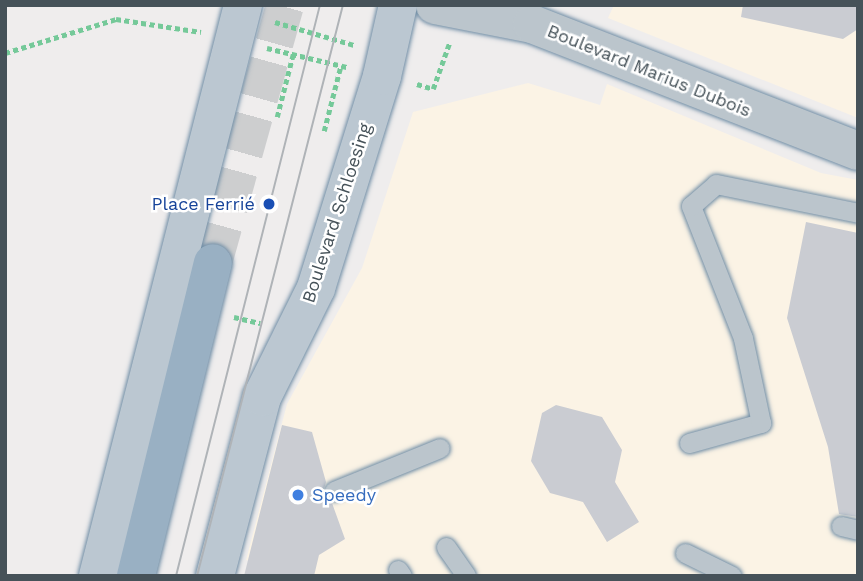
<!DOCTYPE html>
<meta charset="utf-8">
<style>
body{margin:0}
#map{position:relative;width:863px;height:581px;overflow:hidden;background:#efeded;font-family:"Work Sans",sans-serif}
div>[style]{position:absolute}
.commercial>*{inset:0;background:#fbf3e5}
.building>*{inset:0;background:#caccd2}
.trunk-tunnel>*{height:38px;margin-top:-19px;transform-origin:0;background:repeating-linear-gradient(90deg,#cdcecf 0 38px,transparent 0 57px)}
.path>*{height:4.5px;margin-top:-2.25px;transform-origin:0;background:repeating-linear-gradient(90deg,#75c999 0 5px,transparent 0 8.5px)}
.roads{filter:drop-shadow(0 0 2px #718ea6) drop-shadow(0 0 2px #718ea6)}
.service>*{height:19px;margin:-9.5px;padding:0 9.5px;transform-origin:9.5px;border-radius:9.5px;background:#bbc5cc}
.minor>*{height:38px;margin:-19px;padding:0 19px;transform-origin:19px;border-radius:19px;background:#bbc5cc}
.secondary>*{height:38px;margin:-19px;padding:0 19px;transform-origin:19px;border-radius:19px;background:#bbc7d1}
.trunk>*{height:38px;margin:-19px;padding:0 19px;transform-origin:19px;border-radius:19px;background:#99b0c3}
.tram>*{height:2px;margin:-1px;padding:0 1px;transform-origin:1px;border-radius:1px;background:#afb3b7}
.dots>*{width:19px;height:19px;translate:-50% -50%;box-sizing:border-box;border:4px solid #fff;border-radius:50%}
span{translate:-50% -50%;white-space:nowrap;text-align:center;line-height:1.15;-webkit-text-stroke:5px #fff;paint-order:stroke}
.street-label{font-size:18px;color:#465259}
.transit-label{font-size:18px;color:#164399}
.right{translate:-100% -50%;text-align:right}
.shop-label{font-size:18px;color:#366cbe}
.left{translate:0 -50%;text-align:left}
.frame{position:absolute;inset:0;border:7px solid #465259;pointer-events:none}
</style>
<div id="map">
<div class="commercial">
<div style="clip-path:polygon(614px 5px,858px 5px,858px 118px,608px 18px)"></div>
<div style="clip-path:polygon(528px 83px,600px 105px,607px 84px,821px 173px,858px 180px,858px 576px,325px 576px,246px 560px,287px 404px,362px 268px,413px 112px)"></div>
</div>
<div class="building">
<div style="clip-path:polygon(743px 5px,858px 5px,858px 29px,843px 39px,741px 17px)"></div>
<div style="clip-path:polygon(806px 222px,858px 233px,858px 517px,839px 514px,828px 447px,787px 318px)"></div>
<div style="clip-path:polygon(556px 405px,602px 417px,622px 450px,615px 482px,639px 522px,607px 542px,583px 502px,550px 493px,531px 461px,542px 413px)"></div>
<div style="clip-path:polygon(282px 425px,312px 432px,326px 482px,322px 495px,332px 503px,345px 539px,319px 555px,314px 576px,244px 576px)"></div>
</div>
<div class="trunk-tunnel">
<div style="left:213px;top:263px;width:268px;rotate:-74.4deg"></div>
</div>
<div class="path">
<div style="left:275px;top:22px;width:82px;rotate:16.2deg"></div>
<div style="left:267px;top:48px;width:82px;rotate:13.4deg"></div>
<div style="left:5px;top:53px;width:116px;rotate:-17deg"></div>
<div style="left:116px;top:19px;width:86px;rotate:8.7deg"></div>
<div style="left:417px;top:84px;width:17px;rotate:17deg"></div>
<div style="left:433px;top:89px;width:48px;rotate:-70.4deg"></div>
<div style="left:277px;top:117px;width:65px;rotate:-75.7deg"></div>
<div style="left:324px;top:131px;width:68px;rotate:-75.6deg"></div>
<div style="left:234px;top:317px;width:27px;rotate:13deg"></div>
</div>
<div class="roads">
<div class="service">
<div style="left:689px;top:443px;width:75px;rotate:-15.5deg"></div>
<div style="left:761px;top:423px;width:87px;rotate:-102deg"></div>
<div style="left:743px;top:338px;width:142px;rotate:-111.5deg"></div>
<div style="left:691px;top:206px;width:33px;rotate:-41deg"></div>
<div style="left:716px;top:184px;width:145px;rotate:11.5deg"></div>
<div style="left:334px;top:491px;width:114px;rotate:-22.1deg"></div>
<div style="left:841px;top:526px;width:17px;rotate:13deg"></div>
<div style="left:446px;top:547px;width:35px;rotate:55deg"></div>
<div style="left:685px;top:553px;width:52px;rotate:26.1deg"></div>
<div style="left:398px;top:570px;width:7px;rotate:56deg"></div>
</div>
<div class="minor">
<div style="left:435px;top:5px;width:99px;rotate:11.1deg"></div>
<div style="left:532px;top:24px;width:350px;rotate:21.3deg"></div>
</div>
<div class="secondary">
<div style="left:98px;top:576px;width:589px;rotate:-75.75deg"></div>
<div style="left:215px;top:576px;width:185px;rotate:-75.3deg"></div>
<div style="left:262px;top:397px;width:122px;rotate:-63.6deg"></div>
<div style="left:316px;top:288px;width:222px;rotate:-72.7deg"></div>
<div style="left:382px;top:76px;width:73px;rotate:-77.3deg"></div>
</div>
<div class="trunk">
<div style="left:136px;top:576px;width:322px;rotate:-76.2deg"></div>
</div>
</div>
<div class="tram">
<div style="left:176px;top:576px;width:589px;rotate:-75.85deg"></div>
<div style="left:197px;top:576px;width:589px;rotate:-75.66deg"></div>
</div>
<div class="dots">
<div style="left:269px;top:204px;background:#1a4fb4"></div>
<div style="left:298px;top:495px;background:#3f7fe0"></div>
</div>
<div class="street-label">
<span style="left:649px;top:71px;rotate:22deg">Boulevard Marius Dubois</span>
<span style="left:337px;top:213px;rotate:-72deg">Boulevard Schloesing</span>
</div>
<div class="transit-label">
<span class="right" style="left:255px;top:204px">Place Ferrié</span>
</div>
<div class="shop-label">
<span class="left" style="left:312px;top:495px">Speedy</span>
</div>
<div class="frame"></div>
</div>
